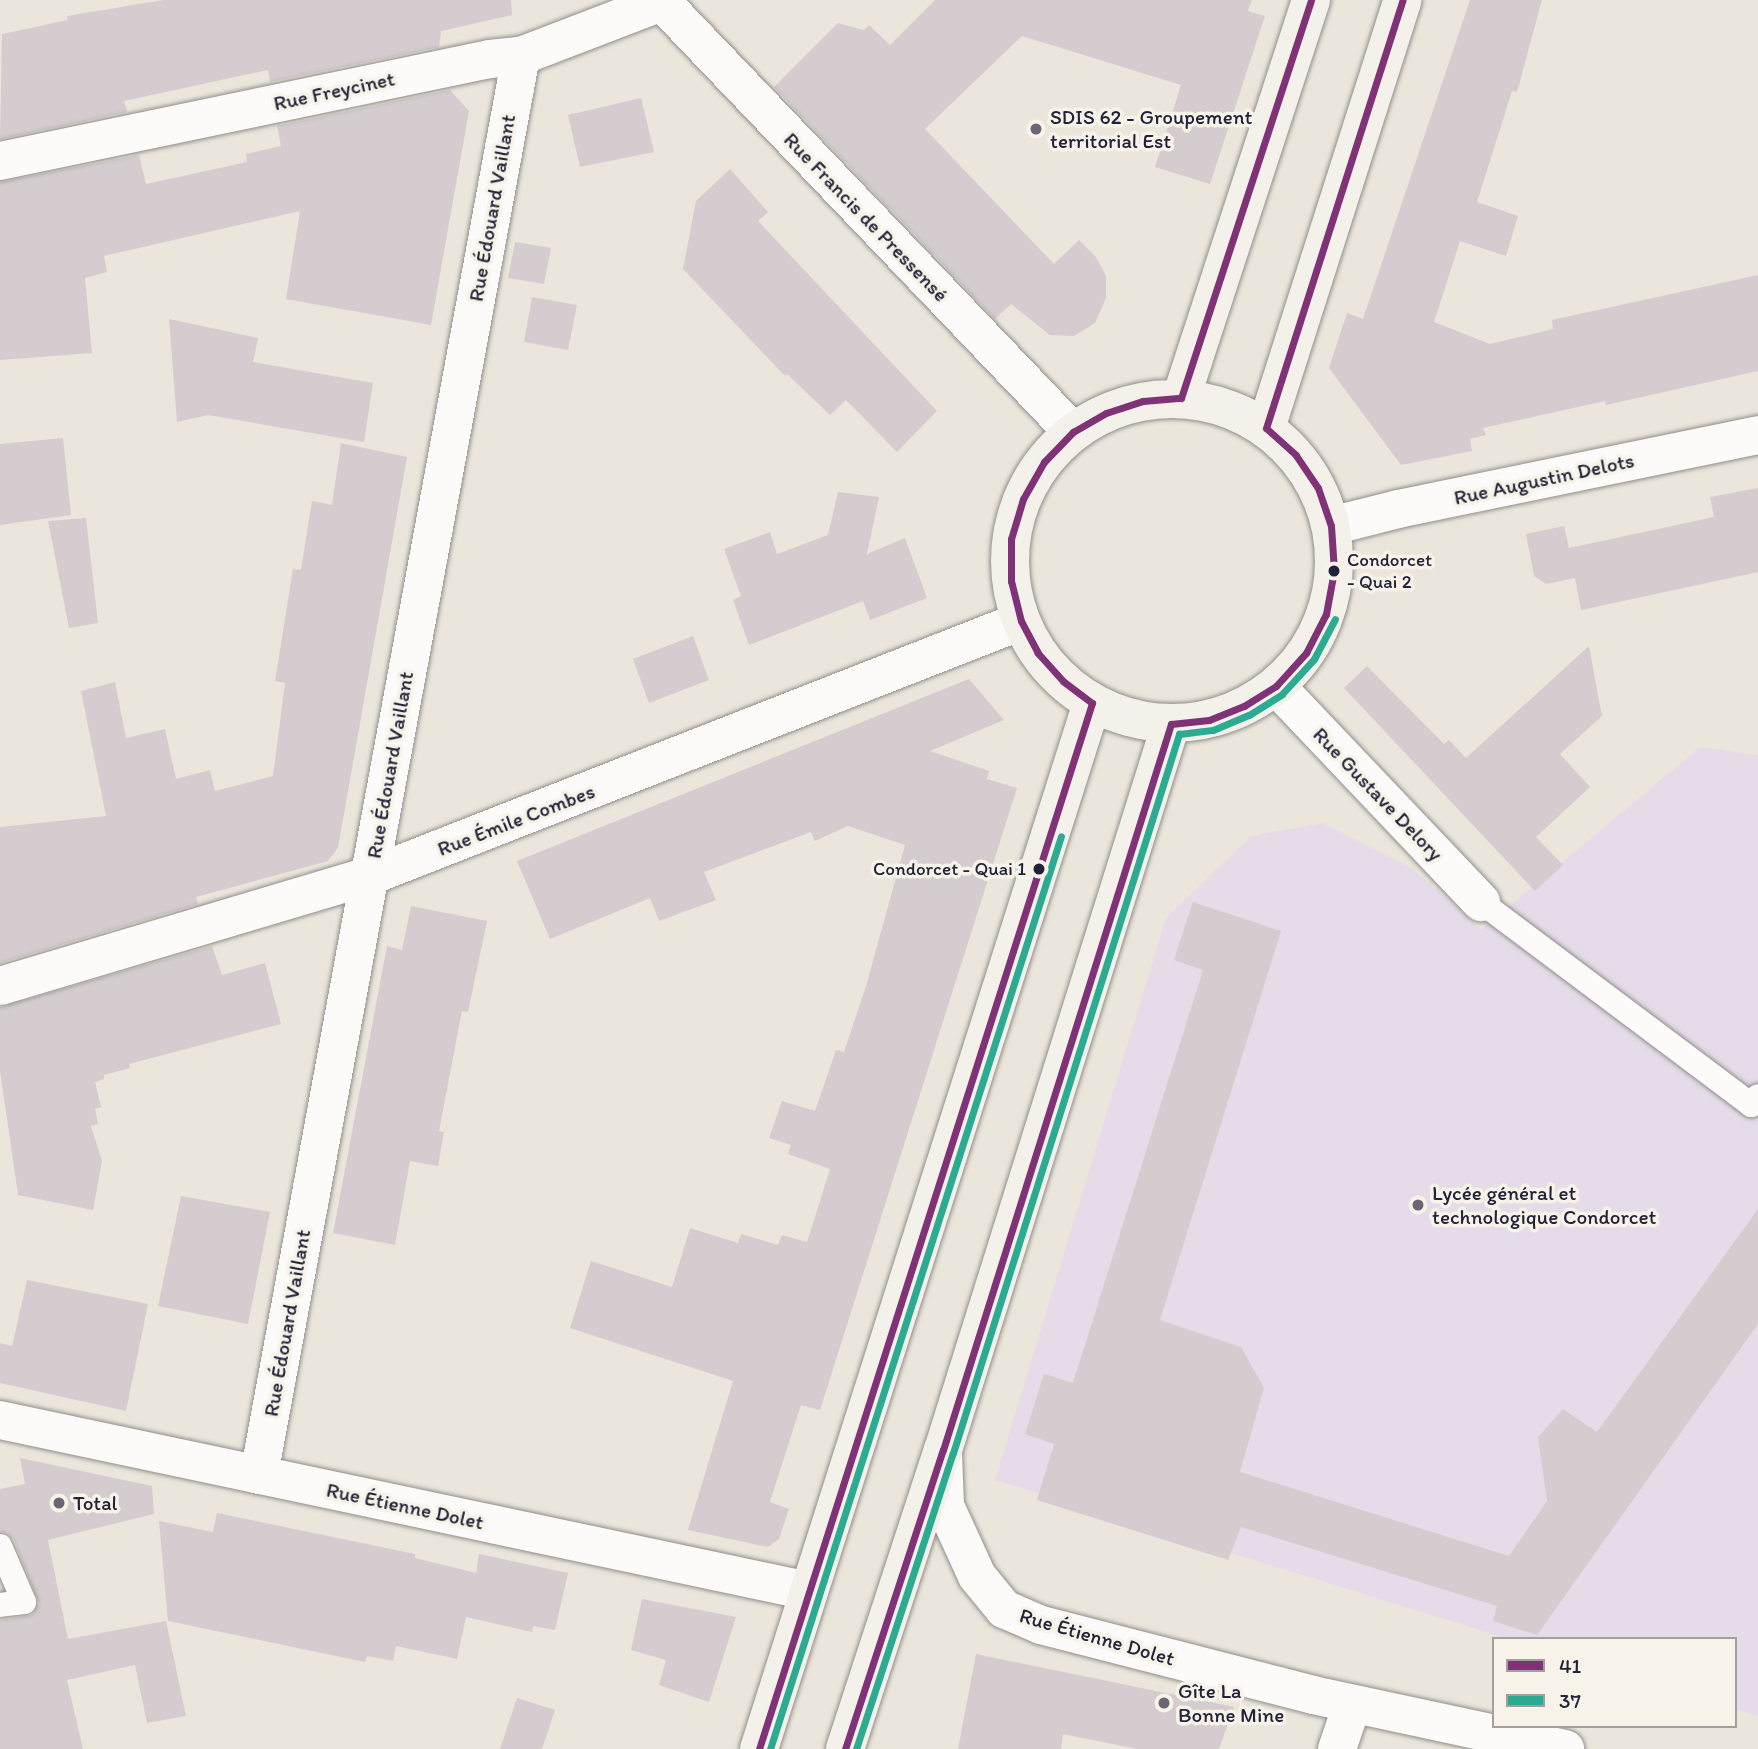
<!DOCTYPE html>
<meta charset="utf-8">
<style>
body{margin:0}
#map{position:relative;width:1758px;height:1749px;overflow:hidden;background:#ebe6db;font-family:Itim,sans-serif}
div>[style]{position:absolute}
.built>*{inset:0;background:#e6dce9}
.building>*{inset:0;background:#d4ccce}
.roads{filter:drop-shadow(0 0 2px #908e8c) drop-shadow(0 0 2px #908e8c)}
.lane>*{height:24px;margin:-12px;padding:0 12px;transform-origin:12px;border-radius:12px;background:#fcfbfa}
.street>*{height:38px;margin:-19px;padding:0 19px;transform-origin:19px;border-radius:19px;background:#fcfbfa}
.secondary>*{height:38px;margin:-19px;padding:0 19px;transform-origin:19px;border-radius:19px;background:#f4f1eb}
.secondary>.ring{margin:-19px;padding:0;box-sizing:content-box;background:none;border:38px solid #f4f1eb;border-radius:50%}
.bus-1>*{height:7px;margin:-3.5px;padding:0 3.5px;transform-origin:3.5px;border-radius:3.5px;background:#7f3376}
.bus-2>*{height:7px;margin:-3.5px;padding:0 3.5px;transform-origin:3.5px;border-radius:3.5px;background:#2aab92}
.dots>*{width:19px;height:19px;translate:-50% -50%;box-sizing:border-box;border:4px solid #f7f3e8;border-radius:50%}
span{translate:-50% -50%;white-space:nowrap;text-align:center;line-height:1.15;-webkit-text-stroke:7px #f7f3e8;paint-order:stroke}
.bus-label{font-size:19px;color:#22223b}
.left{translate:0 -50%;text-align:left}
.right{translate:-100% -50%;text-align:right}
.street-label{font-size:21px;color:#22223b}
.poi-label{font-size:21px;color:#22223b}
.legend{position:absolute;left:1492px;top:1637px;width:245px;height:91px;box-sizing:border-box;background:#f7f3e8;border:2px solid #a29fa3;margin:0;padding:9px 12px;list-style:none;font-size:21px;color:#22223b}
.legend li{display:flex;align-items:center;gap:14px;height:35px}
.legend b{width:35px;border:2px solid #a29fa3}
</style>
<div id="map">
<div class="built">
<div style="clip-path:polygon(1700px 747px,1758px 755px,1758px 1716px,1735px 1709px,1735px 1639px,1509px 1639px,995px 1480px,1166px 918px,1251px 836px,1323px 823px,1413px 869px,1481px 930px)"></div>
</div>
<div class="building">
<div style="clip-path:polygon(163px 0,511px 0,512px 15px,441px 31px,439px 47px,270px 82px,268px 70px,124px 101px,127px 112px,0 139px,2px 34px,68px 20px,67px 16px)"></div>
<div style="clip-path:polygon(935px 0,1252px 0,1248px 11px,1265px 16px,1210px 184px,1155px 167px,1181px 85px,1022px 36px,925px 129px,1054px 264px,1079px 240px,1096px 257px,1106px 276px,1106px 298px,1095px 323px,1074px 336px,1050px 335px,1011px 304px,995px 319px,774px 87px,838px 23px,864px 30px,869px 25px,890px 45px)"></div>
<div style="clip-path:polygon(1470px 0,1542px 0,1517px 92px,1512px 91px,1477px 202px,1518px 216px,1506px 256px,1460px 241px,1434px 322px,1490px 344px,1553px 329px,1552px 320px,1758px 275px,1758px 371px,1606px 405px,1605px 401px,1483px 428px,1486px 435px,1470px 439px,1472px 451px,1401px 465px,1329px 368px,1347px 313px,1363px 319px)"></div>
<div style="clip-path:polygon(450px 90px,469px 111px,431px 325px,286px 299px,300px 211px,104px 256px,107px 272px,85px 278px,92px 353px,0 360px,0 182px,139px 155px,146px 184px,247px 162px,246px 154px,281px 146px,277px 126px)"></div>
<div style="clip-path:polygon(641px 98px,654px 152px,580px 167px,568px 115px)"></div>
<div style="clip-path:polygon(730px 169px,768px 212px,758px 221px,937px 411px,897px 452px,846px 400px,830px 415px,787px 374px,785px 376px,683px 269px,696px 201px)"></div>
<div style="clip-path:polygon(515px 242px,551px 248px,544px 284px,508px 278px)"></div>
<div style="clip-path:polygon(532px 297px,577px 305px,568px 350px,524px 342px)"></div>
<div style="clip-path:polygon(169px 319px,258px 338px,253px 362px,373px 383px,364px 442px,208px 415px,177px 422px)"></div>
<div style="clip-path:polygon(63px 438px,71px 515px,0 525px,0 444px)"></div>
<div style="clip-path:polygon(341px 443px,407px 457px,338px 848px,328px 861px,196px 897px,198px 904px,0 963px,0 827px,106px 816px,81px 691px,115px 682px,126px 738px,165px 729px,176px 779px,210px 770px,215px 791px,273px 776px,285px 683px,275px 681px,293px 569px,301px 570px,312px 501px,332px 505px)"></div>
<div style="clip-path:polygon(1758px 488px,1758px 572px,1581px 610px,1575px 578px,1546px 584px,1534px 576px,1526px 534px,1564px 526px,1569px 548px,1714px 517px,1710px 497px)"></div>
<div style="clip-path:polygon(838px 492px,879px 497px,867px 554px,905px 538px,927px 598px,870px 620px,863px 601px,749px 645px,733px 600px,741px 596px,724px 549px,770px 532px,777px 554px,828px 535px)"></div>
<div style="clip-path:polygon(86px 518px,98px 623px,69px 628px,48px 521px)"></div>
<div style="clip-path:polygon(693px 636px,709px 680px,649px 703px,633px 659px)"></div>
<div style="clip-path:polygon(1589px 646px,1602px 716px,1560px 754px,1590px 787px,1536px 837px,1563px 865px,1535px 891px,1344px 688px,1367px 666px,1444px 744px,1449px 740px,1466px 758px)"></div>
<div style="clip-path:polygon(969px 679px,1004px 720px,930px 751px,989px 771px,987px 779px,1017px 788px,820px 1410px,801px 1405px,770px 1502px,789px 1509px,779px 1539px,768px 1547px,688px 1530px,733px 1381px,570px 1328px,591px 1261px,672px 1287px,690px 1228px,738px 1243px,741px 1234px,778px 1245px,782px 1235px,807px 1242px,830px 1169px,788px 1154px,791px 1145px,769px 1138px,782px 1101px,815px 1111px,836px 1050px,844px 1052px,866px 986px,905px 845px,848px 826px,815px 841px,811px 832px,704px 872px,716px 900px,659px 921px,650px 898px,550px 939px,517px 861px)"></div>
<div style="clip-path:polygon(1193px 902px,1281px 931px,1160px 1320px,1241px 1347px,1264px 1388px,1240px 1472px,1509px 1556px,1547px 1501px,1538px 1437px,1563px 1409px,1597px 1432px,1758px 1209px,1758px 1324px,1537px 1635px,1493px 1621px,1497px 1606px,1241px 1527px,1228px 1560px,1037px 1500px,1054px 1444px,1025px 1434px,1044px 1374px,1073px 1383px,1203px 970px,1174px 960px)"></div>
<div style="clip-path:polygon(411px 906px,487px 921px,468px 1012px,462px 1011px,439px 1131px,444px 1132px,438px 1166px,410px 1161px,395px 1245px,333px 1233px,387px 946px,402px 950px)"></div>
<div style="clip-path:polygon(212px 946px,222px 975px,265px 963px,281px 1024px,129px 1064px,130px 1068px,104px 1075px,104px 1079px,95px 1082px,101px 1107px,95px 1109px,98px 1124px,91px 1126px,102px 1161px,93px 1210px,18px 1195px,0 1071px,0 1007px)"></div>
<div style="clip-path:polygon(181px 1196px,270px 1212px,248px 1324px,158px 1306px)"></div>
<div style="clip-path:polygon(27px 1280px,148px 1304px,126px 1411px,0 1383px,0 1343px,12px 1346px)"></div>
<div style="clip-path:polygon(20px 1458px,152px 1486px,154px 1514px,48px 1540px,68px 1639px,166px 1621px,186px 1716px,147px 1723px,135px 1665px,67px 1680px,83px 1749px,0 1749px,0 1620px,32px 1615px,39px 1603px,14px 1540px,8px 1534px,0 1531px,0 1489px,25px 1484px)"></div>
<div style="clip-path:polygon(217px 1513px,415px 1554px,415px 1558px,476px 1573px,479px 1554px,568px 1573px,555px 1630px,533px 1626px,532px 1632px,466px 1617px,457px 1659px,396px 1646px,393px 1661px,367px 1656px,365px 1662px,168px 1621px,159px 1521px,213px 1532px)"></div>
<div style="clip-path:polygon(642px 1599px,736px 1617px,709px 1702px,659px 1685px,666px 1660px,631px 1650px)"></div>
<div style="clip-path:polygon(976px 1654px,1234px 1707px,1219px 1749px,1137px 1749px,1063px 1734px,1061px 1749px,958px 1749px)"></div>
<div style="clip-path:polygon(517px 1698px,555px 1710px,542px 1749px,500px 1749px)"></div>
</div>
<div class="roads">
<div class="lane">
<div style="left:1481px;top:902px;width:338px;rotate:36.9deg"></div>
<div style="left:1751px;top:1105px;width:11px;rotate:-52deg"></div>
<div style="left:0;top:1546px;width:61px;rotate:66.8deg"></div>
<div style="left:24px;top:1602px;width:24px;rotate:173deg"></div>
</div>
<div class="street">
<div style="left:660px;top:0;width:598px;rotate:46.29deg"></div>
<div style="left:0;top:161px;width:501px;rotate:-11.76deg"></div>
<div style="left:490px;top:59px;width:31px;rotate:-6deg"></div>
<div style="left:521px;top:56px;width:151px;rotate:-21deg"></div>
<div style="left:1331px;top:526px;width:69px;rotate:-14.2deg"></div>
<div style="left:1398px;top:509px;width:368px;rotate:-11.6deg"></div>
<div style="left:1276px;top:686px;width:298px;rotate:46.5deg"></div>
<div style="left:0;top:986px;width:386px;rotate:-16.6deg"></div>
<div style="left:370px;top:876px;width:699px;rotate:-21.39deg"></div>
<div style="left:0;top:1420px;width:827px;rotate:11.94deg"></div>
<div style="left:943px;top:1454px;width:52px;rotate:87.8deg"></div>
<div style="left:945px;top:1506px;width:77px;rotate:65.4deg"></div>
<div style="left:977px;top:1576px;width:43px;rotate:50.7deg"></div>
<div style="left:1004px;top:1609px;width:40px;rotate:23.4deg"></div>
<div style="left:1041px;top:1625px;width:281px;rotate:14.4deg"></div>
<div style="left:1313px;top:1695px;width:258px;rotate:12.1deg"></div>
<div style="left:259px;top:1475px;width:1443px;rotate:-79.54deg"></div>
<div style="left:1337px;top:1749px;width:46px;rotate:-71.2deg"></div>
</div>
<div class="secondary">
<div style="left:1181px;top:398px;width:419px;rotate:-71.9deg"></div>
<div class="ring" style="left:1010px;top:399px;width:286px;height:286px"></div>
<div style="left:1266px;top:428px;width:449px;rotate:-72.3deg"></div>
<div style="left:759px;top:1749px;width:1098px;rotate:-72.34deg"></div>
<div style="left:845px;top:1749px;width:315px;rotate:-71.9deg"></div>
<div style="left:943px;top:1450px;width:761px;rotate:-72.57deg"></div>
</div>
</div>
<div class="bus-1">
<div style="left:759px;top:1749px;width:1098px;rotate:-72.34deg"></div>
<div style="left:1092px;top:703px;width:36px;rotate:-143deg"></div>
<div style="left:1063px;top:681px;width:38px;rotate:-132deg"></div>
<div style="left:1038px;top:653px;width:36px;rotate:-118deg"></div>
<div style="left:1021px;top:621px;width:41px;rotate:-104deg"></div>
<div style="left:1011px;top:581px;width:42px;rotate:-90deg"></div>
<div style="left:1011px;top:539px;width:42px;rotate:-73.3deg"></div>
<div style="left:1023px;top:499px;width:43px;rotate:-60.4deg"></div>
<div style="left:1044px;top:462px;width:42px;rotate:-46deg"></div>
<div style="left:1073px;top:432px;width:38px;rotate:-30deg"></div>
<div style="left:1106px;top:413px;width:39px;rotate:-18deg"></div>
<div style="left:1143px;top:401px;width:38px;rotate:-5deg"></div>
<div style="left:1181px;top:398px;width:419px;rotate:-71.9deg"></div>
<div style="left:845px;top:1749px;width:315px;rotate:-71.9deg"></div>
<div style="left:943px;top:1450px;width:761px;rotate:-72.57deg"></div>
<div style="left:1171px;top:724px;width:38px;rotate:-6deg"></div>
<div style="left:1209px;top:720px;width:38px;rotate:-22deg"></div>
<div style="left:1244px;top:706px;width:38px;rotate:-32deg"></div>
<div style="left:1276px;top:686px;width:45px;rotate:-47.7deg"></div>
<div style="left:1306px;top:653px;width:44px;rotate:-62.9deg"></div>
<div style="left:1326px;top:614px;width:44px;rotate:-79.5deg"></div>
<div style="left:1334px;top:571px;width:45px;rotate:-93.8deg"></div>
<div style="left:1331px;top:526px;width:40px;rotate:-108.9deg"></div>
<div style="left:1318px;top:488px;width:40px;rotate:-124deg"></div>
<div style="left:1296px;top:455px;width:40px;rotate:-138deg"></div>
<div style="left:1266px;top:428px;width:449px;rotate:-72.3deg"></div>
</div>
<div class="bus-2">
<div style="left:770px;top:1749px;width:958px;rotate:-72.32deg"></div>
<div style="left:856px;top:1749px;width:311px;rotate:-71.9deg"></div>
<div style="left:953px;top:1453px;width:754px;rotate:-72.55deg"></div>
<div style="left:1179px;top:734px;width:34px;rotate:-7deg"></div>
<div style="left:1213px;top:730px;width:39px;rotate:-23deg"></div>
<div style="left:1249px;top:715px;width:39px;rotate:-32deg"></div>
<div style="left:1282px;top:694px;width:47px;rotate:-47.6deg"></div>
<div style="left:1314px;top:659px;width:45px;rotate:-62.3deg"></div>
</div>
<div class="dots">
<div style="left:1036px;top:129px;background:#686773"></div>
<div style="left:1334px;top:571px;background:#22223b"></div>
<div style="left:1039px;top:869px;background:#22223b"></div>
<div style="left:1418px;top:1205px;background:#686773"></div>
<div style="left:59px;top:1503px;background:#686773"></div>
<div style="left:1164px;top:1703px;background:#686773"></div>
</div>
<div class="bus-label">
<span class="left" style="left:1347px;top:571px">Condorcet<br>- Quai 2</span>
<span class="right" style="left:1026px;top:869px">Condorcet - Quai 1</span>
</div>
<div class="street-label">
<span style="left:334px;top:91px;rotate:-12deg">Rue Freycinet</span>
<span style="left:492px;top:208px;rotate:-80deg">Rue Édouard Vaillant</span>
<span style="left:866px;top:217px;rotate:46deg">Rue Francis de Pressensé</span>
<span style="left:1544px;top:479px;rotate:-12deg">Rue Augustin Delots</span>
<span style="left:390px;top:765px;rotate:-80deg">Rue Édouard Vaillant</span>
<span style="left:1378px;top:794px;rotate:46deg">Rue Gustave Delory</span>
<span style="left:516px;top:820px;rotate:-21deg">Rue Émile Combes</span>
<span style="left:287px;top:1323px;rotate:-80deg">Rue Édouard Vaillant</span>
<span style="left:405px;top:1506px;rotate:12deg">Rue Étienne Dolet</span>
<span style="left:1097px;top:1637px;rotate:16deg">Rue Étienne Dolet</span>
</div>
<div class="poi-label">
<span class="left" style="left:1050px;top:129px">SDIS 62 - Groupement<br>territorial Est</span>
<span class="left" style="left:1432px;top:1205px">Lycée général et<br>technologique Condorcet</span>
<span class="left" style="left:73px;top:1503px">Total</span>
<span class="left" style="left:1178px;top:1703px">Gîte La<br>Bonne Mine</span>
</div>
<ul class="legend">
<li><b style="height:9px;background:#7f3376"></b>41</li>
<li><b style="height:9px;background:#2aab92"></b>37</li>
</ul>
</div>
